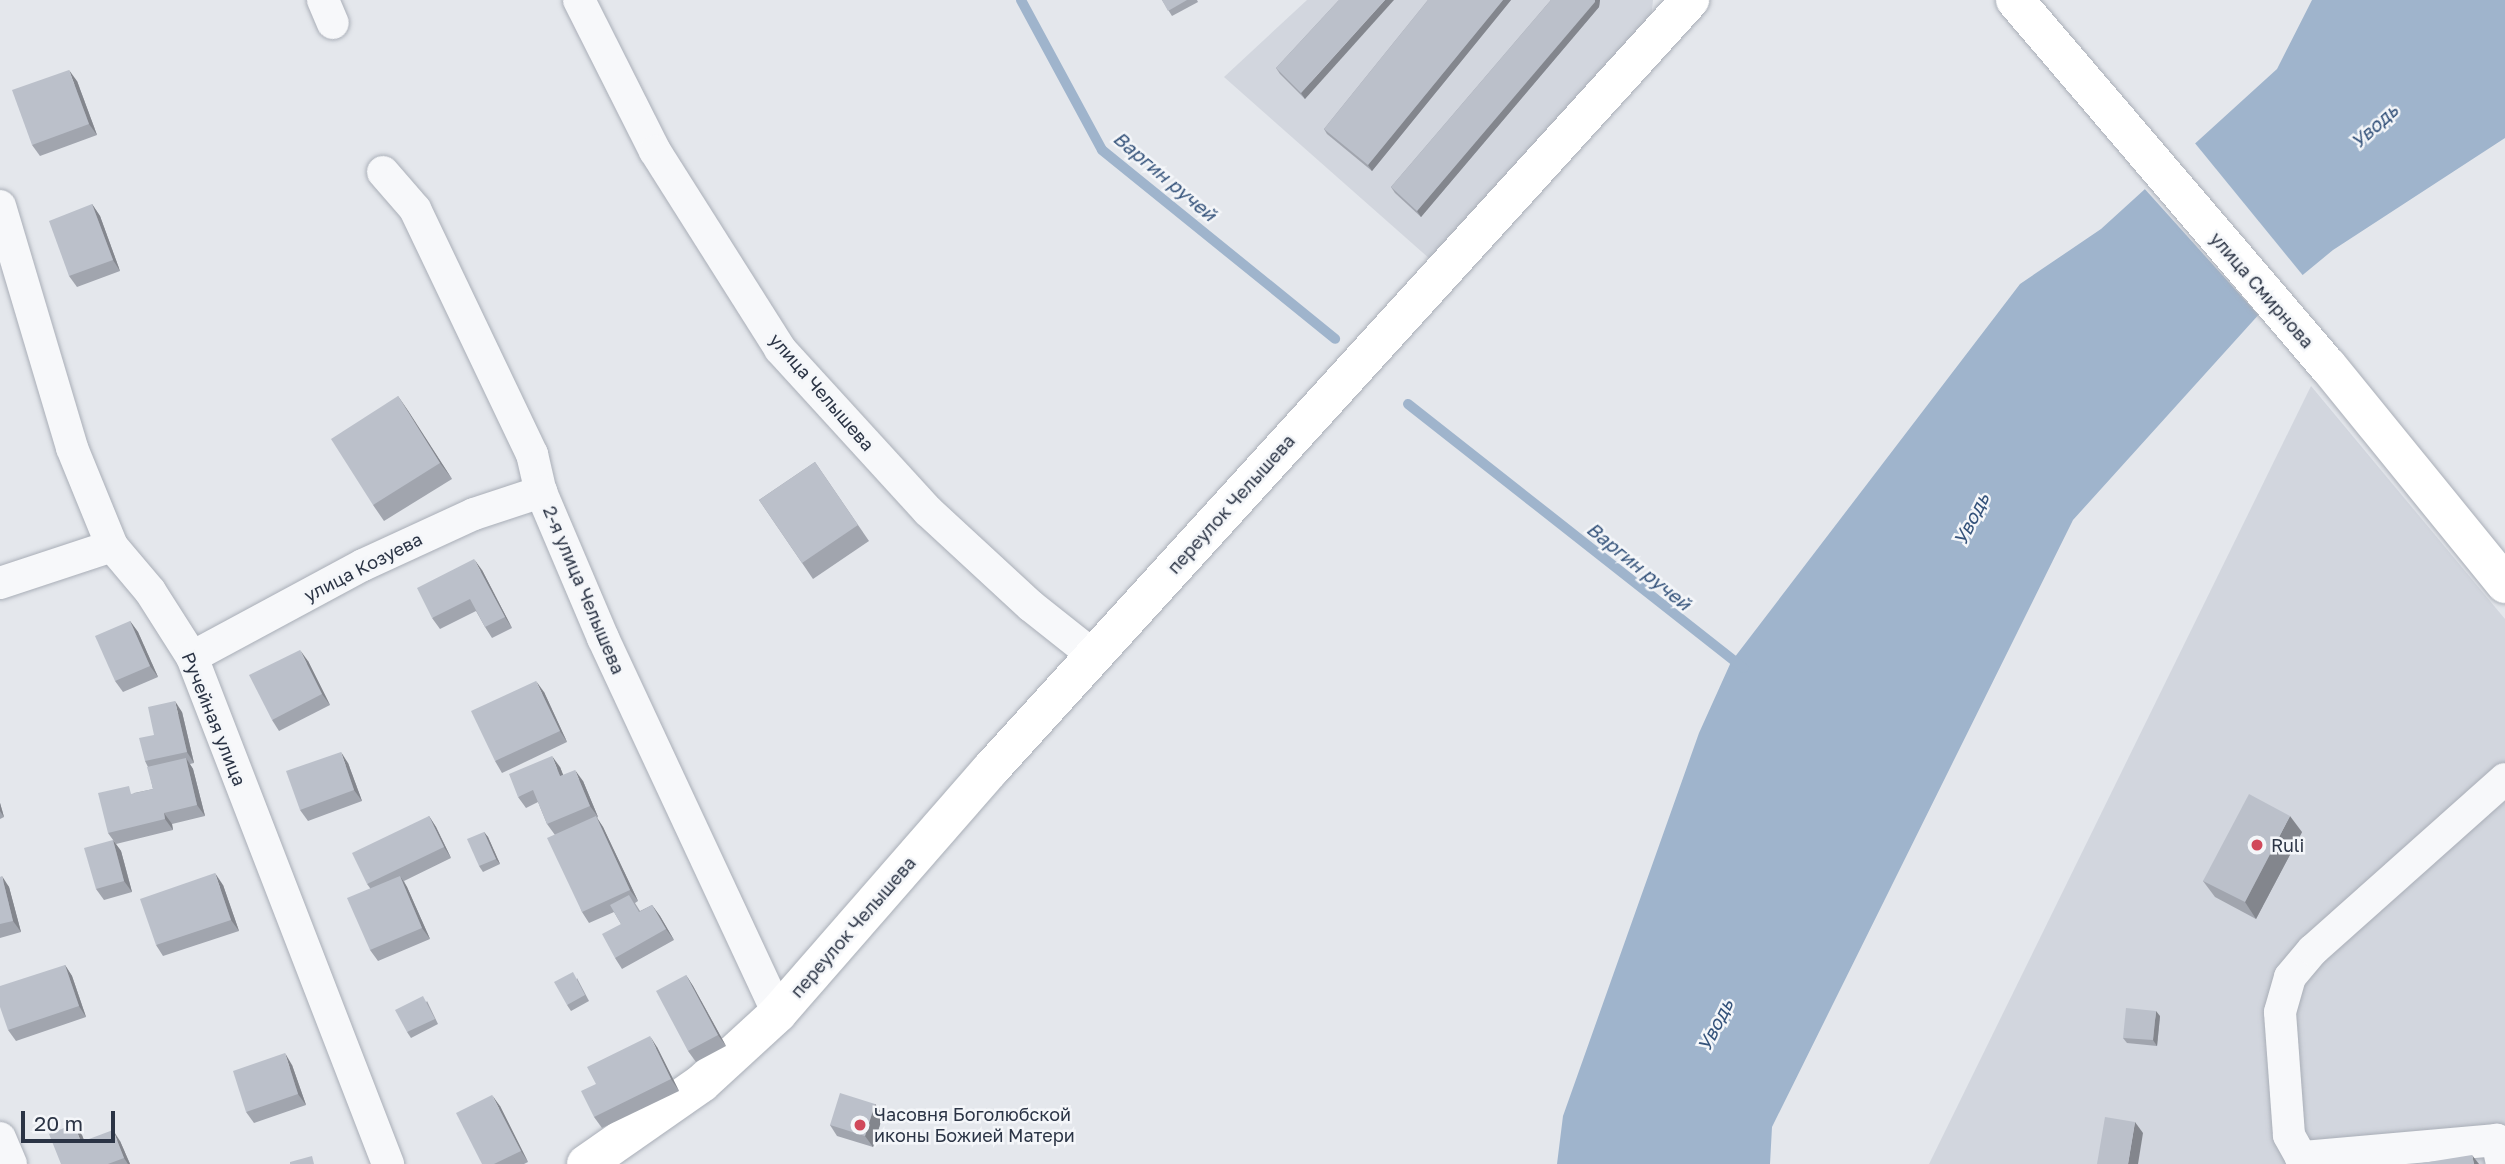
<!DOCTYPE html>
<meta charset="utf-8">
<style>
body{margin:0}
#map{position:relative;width:2505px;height:1164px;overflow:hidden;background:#e4e7ec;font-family:"Golos Text",sans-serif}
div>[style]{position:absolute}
.built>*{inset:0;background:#d2d6de}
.water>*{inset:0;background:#9fb4cc}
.pier>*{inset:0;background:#e4e7ec}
.stream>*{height:10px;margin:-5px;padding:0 5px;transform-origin:5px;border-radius:5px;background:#9fb4cc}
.roads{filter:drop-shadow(0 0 2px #a9aeb7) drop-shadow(0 0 2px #a9aeb7)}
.street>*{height:32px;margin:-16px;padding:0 16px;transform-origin:16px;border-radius:16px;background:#f7f8fa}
.secondary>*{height:38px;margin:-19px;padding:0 19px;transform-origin:19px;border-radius:19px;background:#fff}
.wall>*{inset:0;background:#a1a5ae}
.shaded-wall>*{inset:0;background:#83868d}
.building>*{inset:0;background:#bbc0ca}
.dots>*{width:19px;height:19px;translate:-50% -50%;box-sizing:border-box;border:4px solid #f4f6f9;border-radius:50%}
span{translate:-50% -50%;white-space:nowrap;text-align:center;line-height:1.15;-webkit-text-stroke:5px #f4f6f9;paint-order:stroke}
.street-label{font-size:18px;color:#2b3445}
.poi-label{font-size:18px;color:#2b3445}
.left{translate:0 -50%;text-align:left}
.water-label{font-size:19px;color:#34527a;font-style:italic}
.scale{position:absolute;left:21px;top:1111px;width:94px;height:32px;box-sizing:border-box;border:4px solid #2b3445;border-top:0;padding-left:9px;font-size:21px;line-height:24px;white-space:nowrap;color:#2b3445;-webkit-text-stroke:5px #f4f6f9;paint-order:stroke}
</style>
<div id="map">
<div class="built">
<div style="clip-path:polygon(1307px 0,1653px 0,1648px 50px,1448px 275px,1224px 77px)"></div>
<div style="clip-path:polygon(2311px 386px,2505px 619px,2505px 1164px,1929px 1164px)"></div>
</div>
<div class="water">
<div style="clip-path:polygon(2312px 0,2505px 0,2505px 138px,2333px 250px,2271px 301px,2073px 520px,1772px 1127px,1770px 1164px,1557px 1164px,1563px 1116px,1699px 733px,1731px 662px,2020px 284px,2101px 229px,2277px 69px)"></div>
</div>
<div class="pier">
<div style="clip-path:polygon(2194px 142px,2305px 278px,2261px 318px,2143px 187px)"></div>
</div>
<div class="stream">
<div style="left:1021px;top:0;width:170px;rotate:61.6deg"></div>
<div style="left:1102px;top:150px;width:300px;rotate:39deg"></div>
<div style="left:1408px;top:404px;width:427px;rotate:38.2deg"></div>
</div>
<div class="roads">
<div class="street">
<div style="left:323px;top:0;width:25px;rotate:67deg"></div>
<div style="left:579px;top:0;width:169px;rotate:63.3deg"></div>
<div style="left:655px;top:151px;width:234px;rotate:57.7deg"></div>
<div style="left:780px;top:349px;width:219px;rotate:47.6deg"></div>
<div style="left:928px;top:511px;width:140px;rotate:42.7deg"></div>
<div style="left:1031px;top:606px;width:80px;rotate:38.4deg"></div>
<div style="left:383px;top:172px;width:49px;rotate:49.1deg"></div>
<div style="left:415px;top:209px;width:272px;rotate:64.5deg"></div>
<div style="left:532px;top:454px;width:39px;rotate:77deg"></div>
<div style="left:541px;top:492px;width:159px;rotate:67deg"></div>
<div style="left:603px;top:638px;width:414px;rotate:65deg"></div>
<div style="left:0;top:206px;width:252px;rotate:73.4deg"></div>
<div style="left:72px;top:448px;width:106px;rotate:67.8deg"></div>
<div style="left:112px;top:546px;width:59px;rotate:49.8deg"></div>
<div style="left:150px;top:591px;width:78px;rotate:57.5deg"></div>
<div style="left:192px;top:657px;width:544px;rotate:68.86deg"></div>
<div style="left:0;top:583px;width:118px;rotate:-18.3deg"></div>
<div style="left:192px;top:657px;width:194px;rotate:-28.3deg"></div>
<div style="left:363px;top:565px;width:122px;rotate:-24.7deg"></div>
<div style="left:474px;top:514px;width:71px;rotate:-18.2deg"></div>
<div style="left:0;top:1138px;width:28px;rotate:67deg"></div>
<div style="left:2502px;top:1164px;width:25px;rotate:-102deg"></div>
<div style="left:2497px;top:1140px;width:197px;rotate:175deg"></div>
<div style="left:2301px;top:1157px;width:25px;rotate:-119deg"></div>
<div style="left:2289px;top:1135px;width:123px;rotate:-94.2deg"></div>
<div style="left:2280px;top:1012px;width:36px;rotate:-74deg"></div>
<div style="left:2290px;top:977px;width:35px;rotate:-50deg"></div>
<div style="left:2313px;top:950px;width:257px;rotate:-41.7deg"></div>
</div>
<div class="secondary">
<div style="left:2015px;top:0;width:482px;rotate:49.5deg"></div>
<div style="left:2328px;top:366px;width:281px;rotate:50.9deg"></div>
<div style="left:586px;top:1164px;width:141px;rotate:-34.9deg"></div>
<div style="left:702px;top:1083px;width:103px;rotate:-42.6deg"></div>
<div style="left:778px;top:1013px;width:322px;rotate:-48.9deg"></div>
<div style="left:990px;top:770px;width:1041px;rotate:-47.73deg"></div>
</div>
</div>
<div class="wall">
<div style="clip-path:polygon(1162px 0,1197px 0,1198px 2px,1172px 16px)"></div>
<div style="clip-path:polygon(1339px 0,1305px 99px,1280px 74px,1276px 68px)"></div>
<div style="clip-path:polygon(1428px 0,1511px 0,1372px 171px,1327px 134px,1324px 129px)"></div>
<div style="clip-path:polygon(1551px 0,1600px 0,1599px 7px,1421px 217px,1395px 193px,1391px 187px)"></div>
<div style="clip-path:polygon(77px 81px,97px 135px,40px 156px,32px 145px)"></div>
<div style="clip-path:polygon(92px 204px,100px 216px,120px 271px,77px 287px,69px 276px)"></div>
<div style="clip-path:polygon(398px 396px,452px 479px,384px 521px,373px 505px)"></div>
<div style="clip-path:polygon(815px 462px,869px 541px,813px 579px,759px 500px)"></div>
<div style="clip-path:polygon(482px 570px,512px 628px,492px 638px,485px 627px,476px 611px,440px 629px,432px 618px)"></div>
<div style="clip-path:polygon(130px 621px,138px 632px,158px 677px,123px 692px,115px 681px)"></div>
<div style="clip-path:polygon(308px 661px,330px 705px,279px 731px,272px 720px)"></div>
<div style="clip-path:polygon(544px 692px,567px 742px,502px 773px,495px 761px)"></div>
<div style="clip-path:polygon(182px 712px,194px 763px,190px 764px,193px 769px,205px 816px,172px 824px,173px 830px,116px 844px,108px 833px,134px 793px,153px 789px,148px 767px,145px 761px,154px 735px)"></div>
<div style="clip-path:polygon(348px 763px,362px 801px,308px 821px,300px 810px)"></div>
<div style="clip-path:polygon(560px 767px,563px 775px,583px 781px,598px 817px,597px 818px,603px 827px,638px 901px,635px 903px,640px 911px,652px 905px,660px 916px,674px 940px,622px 969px,615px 958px,621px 924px,614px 912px,589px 923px,582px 912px,555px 835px,547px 824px,538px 802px,526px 808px,518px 797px)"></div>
<div style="clip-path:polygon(0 803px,4px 817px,0 819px)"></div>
<div style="clip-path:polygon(429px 816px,436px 827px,451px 858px,404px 881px,407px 887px,430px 939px,378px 961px,370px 950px,370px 888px,367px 884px)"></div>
<div style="clip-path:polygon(484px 832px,488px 837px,500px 864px,483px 872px,479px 866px)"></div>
<div style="clip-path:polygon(2302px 832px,2256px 919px,2215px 897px,2203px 881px)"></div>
<div style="clip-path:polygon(113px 840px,121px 851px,132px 892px,104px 900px,96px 889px)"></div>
<div style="clip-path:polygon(0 877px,9px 887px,21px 932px,0 938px)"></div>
<div style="clip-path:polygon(223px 885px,239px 931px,163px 956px,156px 945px)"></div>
<div style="clip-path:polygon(65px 965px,72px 976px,86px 1017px,16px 1041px,8px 1030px)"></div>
<div style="clip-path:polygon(686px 975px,693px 986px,726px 1046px,696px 1062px,688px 1051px)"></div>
<div style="clip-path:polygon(577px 978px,589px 1001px,571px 1011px,567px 1005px)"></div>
<div style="clip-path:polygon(427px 1001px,438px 1024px,411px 1038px,407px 1032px)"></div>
<div style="clip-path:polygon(2160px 1016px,2157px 1046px,2127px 1043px,2123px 1038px)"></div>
<div style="clip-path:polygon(657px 1047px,679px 1091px,602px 1128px,594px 1117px,596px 1084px)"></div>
<div style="clip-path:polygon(292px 1065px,306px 1105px,254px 1123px,246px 1112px)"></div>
<div style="clip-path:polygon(875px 1104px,883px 1115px,873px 1147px,837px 1136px,830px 1125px)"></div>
<div style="clip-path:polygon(500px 1106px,528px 1162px,524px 1164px,482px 1164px)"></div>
<div style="clip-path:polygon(82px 1135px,84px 1141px,120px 1141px,130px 1164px,61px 1164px)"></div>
</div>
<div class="shaded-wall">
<div style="clip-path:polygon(1385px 0,1394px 0,1305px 99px,1301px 93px)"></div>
<div style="clip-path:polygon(1503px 0,1511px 0,1372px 171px,1368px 165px)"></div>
<div style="clip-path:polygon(1595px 0,1600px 0,1599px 7px,1421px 217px,1417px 211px)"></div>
<div style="clip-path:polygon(69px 70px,77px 81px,97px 135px,89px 124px)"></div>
<div style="clip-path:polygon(92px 204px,100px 216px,120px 271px,113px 260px)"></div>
<div style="clip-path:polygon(398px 396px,409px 412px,452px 479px,440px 463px)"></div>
<div style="clip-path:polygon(474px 559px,482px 570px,512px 628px,505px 617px)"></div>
<div style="clip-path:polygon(130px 621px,138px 632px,158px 677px,150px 666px)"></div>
<div style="clip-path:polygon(300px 650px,308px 661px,330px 705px,322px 694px)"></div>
<div style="clip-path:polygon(536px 681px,544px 692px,567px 742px,560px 731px)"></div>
<div style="clip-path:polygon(175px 701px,182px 712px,194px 763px,187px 752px)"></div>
<div style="clip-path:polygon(341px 752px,348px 763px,362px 801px,354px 790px)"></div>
<div style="clip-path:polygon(552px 756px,560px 767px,568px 787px,560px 776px)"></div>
<div style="clip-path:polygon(186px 758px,193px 769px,205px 816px,197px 805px)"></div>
<div style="clip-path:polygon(575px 770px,583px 781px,598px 817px,590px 806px)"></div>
<div style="clip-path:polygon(0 803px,4px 817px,0 811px)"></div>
<div style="clip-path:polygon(164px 813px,172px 824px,173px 830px,165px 819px)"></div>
<div style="clip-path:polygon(429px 816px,436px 827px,451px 858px,444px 847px)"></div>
<div style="clip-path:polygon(596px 816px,603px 827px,638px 901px,630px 890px)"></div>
<div style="clip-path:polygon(2290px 816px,2302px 832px,2256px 919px,2245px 902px)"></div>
<div style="clip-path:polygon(484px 832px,488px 837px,500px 864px,496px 859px)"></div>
<div style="clip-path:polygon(113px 840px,121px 851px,132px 892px,124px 881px)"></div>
<div style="clip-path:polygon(215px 873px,223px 885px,239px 931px,231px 920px)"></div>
<div style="clip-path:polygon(2px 876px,9px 887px,21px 932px,13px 921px)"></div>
<div style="clip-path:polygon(400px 876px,407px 887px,430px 939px,422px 928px)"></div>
<div style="clip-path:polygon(652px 905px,660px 916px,674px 940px,666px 929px)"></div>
<div style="clip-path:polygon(65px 965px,72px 976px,86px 1017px,79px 1006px)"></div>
<div style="clip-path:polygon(686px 975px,693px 986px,726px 1046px,718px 1035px)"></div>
<div style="clip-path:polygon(2156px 1011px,2160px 1016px,2157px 1046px,2153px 1040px)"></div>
<div style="clip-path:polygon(650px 1036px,657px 1047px,679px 1091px,671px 1079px)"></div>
<div style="clip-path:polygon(285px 1053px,292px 1065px,306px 1105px,298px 1094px)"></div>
<div style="clip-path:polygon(492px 1095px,500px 1106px,528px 1162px,521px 1151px)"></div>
<div style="clip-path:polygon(875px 1104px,883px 1115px,873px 1147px,865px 1136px)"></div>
<div style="clip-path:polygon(2135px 1122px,2143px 1133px,2138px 1164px,2128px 1164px)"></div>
<div style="clip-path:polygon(74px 1124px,82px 1135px,89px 1153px,81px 1142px)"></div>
<div style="clip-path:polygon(113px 1130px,120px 1141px,130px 1164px,128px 1164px,124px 1158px)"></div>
<div style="clip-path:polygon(2472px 1155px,2479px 1164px,2474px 1164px)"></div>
</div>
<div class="building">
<div style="clip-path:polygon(1162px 0,1187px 0,1168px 11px)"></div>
<div style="clip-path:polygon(1339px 0,1385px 0,1301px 93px,1276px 68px)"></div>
<div style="clip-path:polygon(1428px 0,1503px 0,1368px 165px,1324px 129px)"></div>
<div style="clip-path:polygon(1551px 0,1595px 0,1595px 2px,1417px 211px,1391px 187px)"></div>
<div style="clip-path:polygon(69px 70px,89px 124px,32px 145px,12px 90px)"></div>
<div style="clip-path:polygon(92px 204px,113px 260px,69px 276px,49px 221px)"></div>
<div style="clip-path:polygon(398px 396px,440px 463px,373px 505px,331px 439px)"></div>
<div style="clip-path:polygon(815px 462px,858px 525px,802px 563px,759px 500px)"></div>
<div style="clip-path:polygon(474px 559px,505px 617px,485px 627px,470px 599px,432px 618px,417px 588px)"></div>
<div style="clip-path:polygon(130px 621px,150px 666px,115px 681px,95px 636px)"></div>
<div style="clip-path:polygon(300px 650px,322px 694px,272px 720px,249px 675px)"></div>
<div style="clip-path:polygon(536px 681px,560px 731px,495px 761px,471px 711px)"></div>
<div style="clip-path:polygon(175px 701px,187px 752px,145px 761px,139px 738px,154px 735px,148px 707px)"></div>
<div style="clip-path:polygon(341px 752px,354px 790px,300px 810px,286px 771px)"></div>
<div style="clip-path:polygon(552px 756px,560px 776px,575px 770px,590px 806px,547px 824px,533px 790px,518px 797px,509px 774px)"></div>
<div style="clip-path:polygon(186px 758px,197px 805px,164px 813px,165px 819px,108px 833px,98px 793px,129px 786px,131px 794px,153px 789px,147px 767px)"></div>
<div style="clip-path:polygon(2249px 794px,2290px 816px,2245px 902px,2203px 881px)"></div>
<div style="clip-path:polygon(429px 816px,444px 847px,367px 884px,352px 853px)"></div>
<div style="clip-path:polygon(596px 816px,630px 890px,582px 912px,547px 838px)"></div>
<div style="clip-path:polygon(484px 832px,496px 859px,479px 866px,467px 839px)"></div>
<div style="clip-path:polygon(113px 840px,124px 881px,96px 889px,84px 848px)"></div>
<div style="clip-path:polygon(215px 873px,231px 920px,156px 945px,140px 899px)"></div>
<div style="clip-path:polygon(2px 876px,13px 921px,0 924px,0 877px)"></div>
<div style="clip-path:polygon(400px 876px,422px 928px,370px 950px,347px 898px)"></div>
<div style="clip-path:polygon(629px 895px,639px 912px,652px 905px,666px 929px,615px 958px,602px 934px,621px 924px,610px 905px)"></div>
<div style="clip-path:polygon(65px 965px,79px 1006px,8px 1030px,0 1007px,0 986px)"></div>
<div style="clip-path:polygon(573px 972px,585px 995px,567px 1005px,554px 982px)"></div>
<div style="clip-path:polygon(686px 975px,718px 1035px,688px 1051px,656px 991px)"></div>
<div style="clip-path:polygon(423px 996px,435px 1019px,407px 1032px,395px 1010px)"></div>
<div style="clip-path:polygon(2126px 1008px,2156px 1011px,2153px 1040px,2123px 1038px)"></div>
<div style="clip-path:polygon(650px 1036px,671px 1079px,594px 1117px,581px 1091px,596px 1084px,587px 1067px)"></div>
<div style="clip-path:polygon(285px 1053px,298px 1094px,246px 1112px,233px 1071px)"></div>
<div style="clip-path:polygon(840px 1093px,875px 1104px,865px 1136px,830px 1125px)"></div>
<div style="clip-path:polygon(492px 1095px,521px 1151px,494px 1164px,482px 1164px,456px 1113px)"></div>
<div style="clip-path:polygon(2105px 1117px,2135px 1122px,2128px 1164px,2097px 1164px)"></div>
<div style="clip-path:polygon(74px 1124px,81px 1142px,113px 1130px,124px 1158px,108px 1164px,61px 1164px,49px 1134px)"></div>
<div style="clip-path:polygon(2472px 1155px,2474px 1164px,2416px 1164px)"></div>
<div style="clip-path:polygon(312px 1156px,314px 1164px,290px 1164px,290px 1162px)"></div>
</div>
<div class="dots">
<div style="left:2257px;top:845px;background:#d1495b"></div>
<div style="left:860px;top:1125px;background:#d1495b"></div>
</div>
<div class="street-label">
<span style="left:2262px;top:290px;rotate:49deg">улица Смирнова</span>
<span style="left:822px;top:392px;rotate:49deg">улица Челышева</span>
<span style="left:1231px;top:504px;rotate:-48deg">переулок Челышева</span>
<span style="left:363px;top:567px;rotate:-27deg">улица Козуева</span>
<span style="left:584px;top:590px;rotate:67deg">2-я улица Челышева</span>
<span style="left:214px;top:719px;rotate:68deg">Ручейная улица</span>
<span style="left:853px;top:927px;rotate:-49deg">переулок Челышева</span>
</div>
<div class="poi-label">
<span class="left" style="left:2271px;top:845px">Ruli</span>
<span class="left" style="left:874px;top:1125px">Часовня Боголюбской<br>иконы Божией Матери</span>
</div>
<div class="water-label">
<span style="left:2374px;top:126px;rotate:-42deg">Уводь</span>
<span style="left:1165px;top:176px;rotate:40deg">Варгин ручей</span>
<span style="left:1971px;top:519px;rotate:-63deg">Уводь</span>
<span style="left:1639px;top:566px;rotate:39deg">Варгин ручей</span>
<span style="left:1715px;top:1025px;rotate:-63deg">Уводь</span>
</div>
<div class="scale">20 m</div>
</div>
